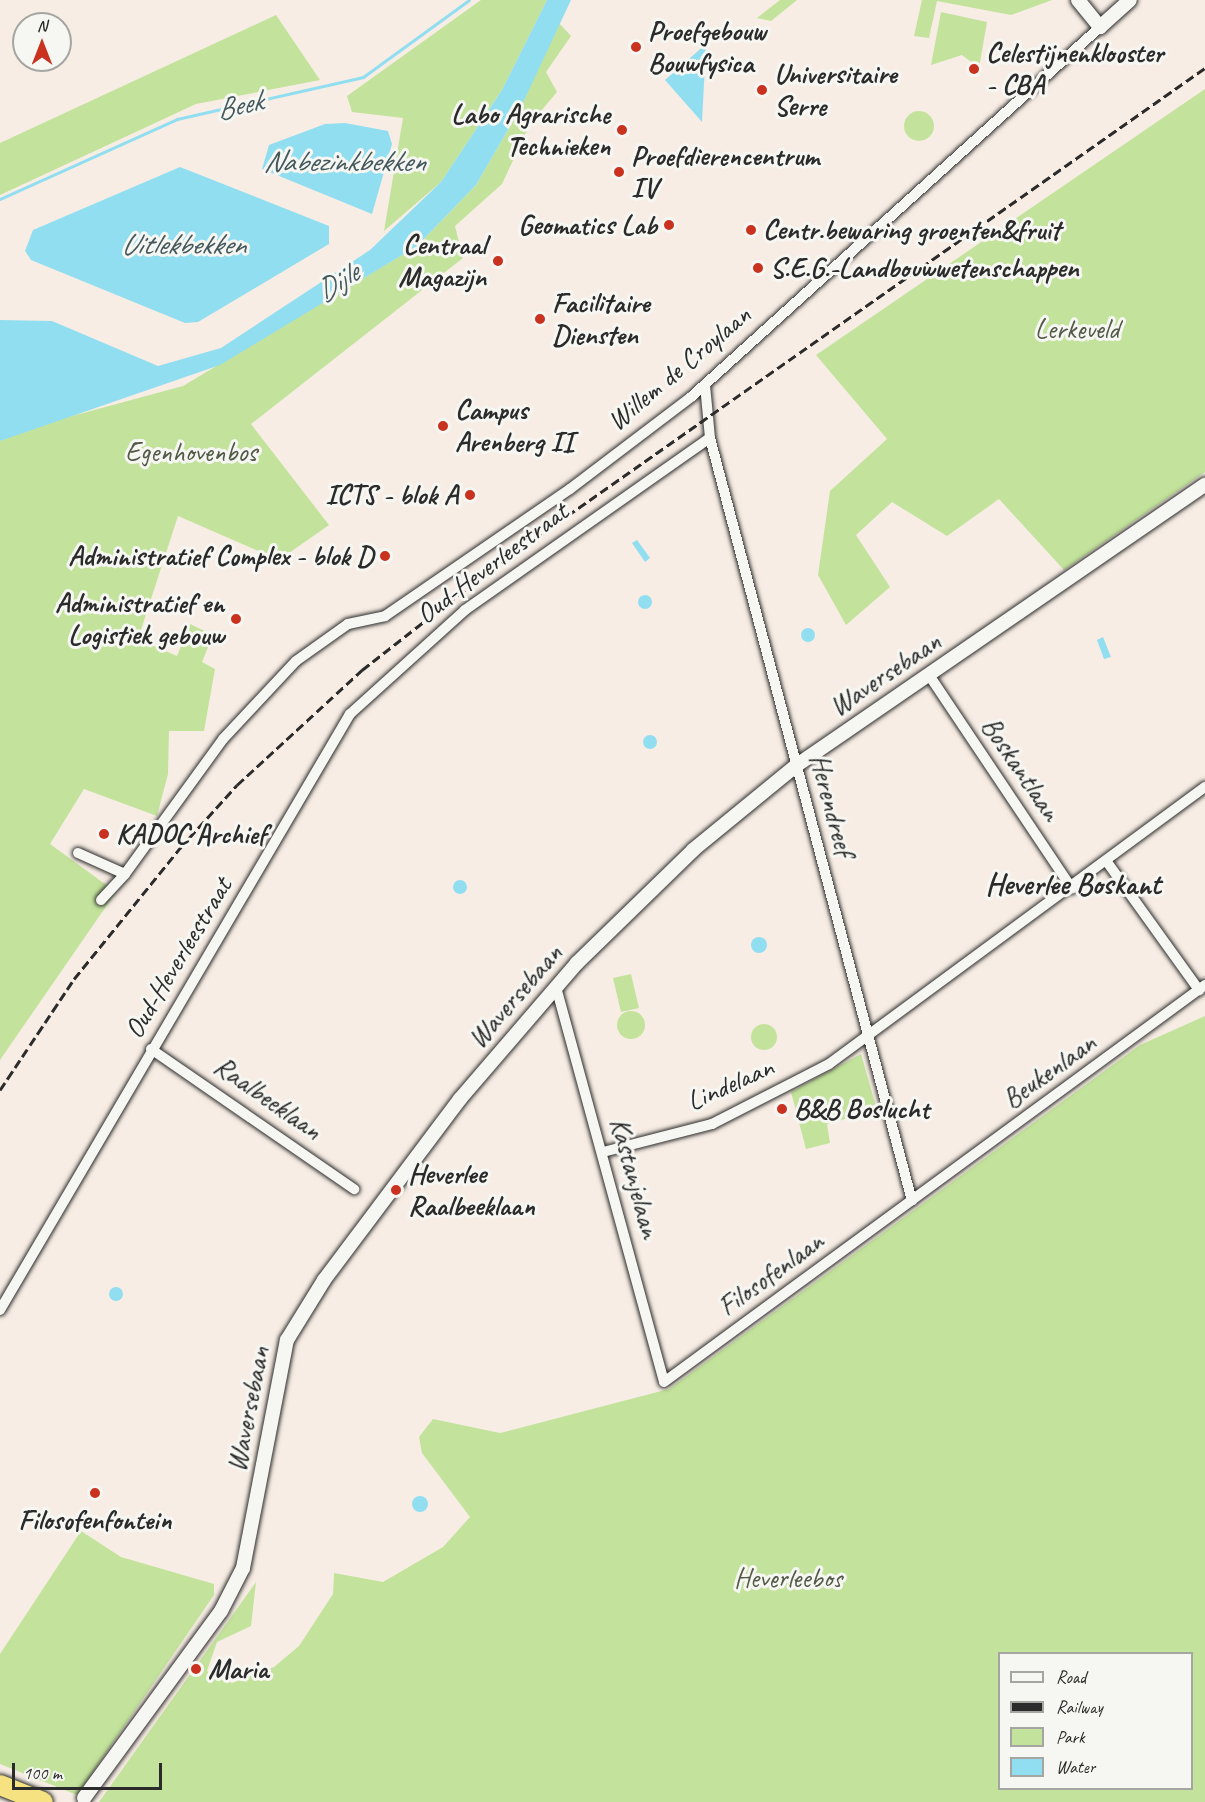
<!DOCTYPE html>
<style>
body{margin:0}
#map{position:relative;width:1205px;height:1802px;overflow:hidden;background:#f7ede4;font-family:Caveat,sans-serif}
div>[style]{position:absolute}
.green>*{inset:0;background:#c3e39c}
.round{border-radius:50%}
.water>*{inset:0;background:#91def1}
.stream>*{height:3px;margin:-1.5px;padding:0 1.5px;transform-origin:1.5px;border-radius:1.5px;background:#91def1}
.roads{filter:drop-shadow(0 0 2px #2b2b2b) drop-shadow(0 0 2px #2b2b2b)}
.minor>*{height:10px;margin:-5px;padding:0 5px;transform-origin:5px;border-radius:5px;background:#f6f6f2}
.tertiary>*{height:14px;margin:-7px;padding:0 7px;transform-origin:7px;border-radius:7px;background:#f6f6f2}
.motorway>*{height:20px;margin:-10px;padding:0 10px;transform-origin:10px;border-radius:10px;background:#f6e281}
.rail>*{height:3px;margin-top:-1.5px;transform-origin:0;background:repeating-linear-gradient(90deg,#2b2b2b 0 9px,transparent 0 13.5px)}
.dots>*{width:16px;height:16px;translate:-50% -50%;box-sizing:border-box;border:3px solid #f6f6f2;border-radius:50%}
span{translate:-50% -50%;white-space:nowrap;text-align:center;line-height:1.15;-webkit-text-stroke:6px #f6f6f2;paint-order:stroke}
.poi-label{font-size:28px;color:#2b2b2b;font-weight:700}
.left{translate:0 -50%;text-align:left}
.right{translate:-100% -50%;text-align:right}
.park-label{font-size:28px;color:#515947}
.street-label{font-size:28px;color:#2b2b2b}
.water-label{font-size:30px;color:#44585c;font-style:italic}
.neighbourhood-label{font-size:30px;color:#2b2b2b;font-weight:700}
.legend{position:absolute;left:998px;top:1652px;width:195px;height:138px;box-sizing:border-box;background:#f6f6f2;border:2px solid #a5a5a2;margin:0;padding:8px 10px;list-style:none;font-size:18px;color:#2b2b2b}
.legend li{display:flex;align-items:center;gap:12px;height:30px}
.legend b{width:30px;border:2px solid #a5a5a2}
.north{position:absolute;left:12px;top:12px;width:60px;height:60px;box-sizing:border-box;background:#f6f6f2;border:2px solid #a5a5a2;border-radius:50%;rotate:0deg;font-size:16px;font-weight:700;line-height:24px;text-align:center;color:#2b2b2b}
.north::after{content:'';display:block;margin:auto;width:21px;height:27px;background:#c8321e;clip-path:polygon(50% 0,100% 100%,50% 72%,0 100%)}
.scale{position:absolute;left:12px;top:1763px;width:150px;height:27px;box-sizing:border-box;border:3px solid #2b2b2b;border-top:0;padding-left:8px;font-size:18px;line-height:21px;white-space:nowrap;color:#2b2b2b;-webkit-text-stroke:4px #f6f6f2;paint-order:stroke}
</style>
<div id="map">
<div class="green">
<div style="clip-path:polygon(481px 0,547px 0,502px 90px,441px 182px,384px 231px,403px 118px,352px 112px,347px 96px)"></div>
<div style="clip-path:polygon(780px 0,797px 0,771px 21px,757px 18px)"></div>
<div style="clip-path:polygon(922px 0,1052px 0,1011px 15px,937px 1px,929px 38px,914px 36px)"></div>
<div style="clip-path:polygon(941px 12px,987px 22px,979px 68px,962px 55px,931px 65px)"></div>
<div style="clip-path:polygon(276px 15px,320px 80px,196px 104px,0 195px,0 143px)"></div>
<div style="clip-path:polygon(557px 21px,571px 36px,546px 72px,557px 92px,530px 124px,502px 184px,455px 226px,463px 258px,251px 424px,329px 525px,279px 560px,178px 516px,138px 639px,177px 656px,190px 624px,213px 635px,202px 662px,215px 669px,204px 731px,169px 731px,168px 774px,157px 816px,84px 789px,50px 844px,116px 892px,0 1060px,0 441px,35px 426px,183px 386px,417px 246px,476px 185px,520px 109px)"></div>
<div style="clip-path:polygon(1205px 89px,1205px 472px,1064px 570px,999px 499px,947px 536px,892px 502px,856px 535px,890px 587px,846px 625px,818px 575px,830px 491px,887px 439px,816px 355px)"></div>
<div class="round" style="left:904px;top:111px;width:30px;height:30px"></div>
<div style="clip-path:polygon(631px 974px,639px 1008px,621px 1012px,613px 978px)"></div>
<div class="round" style="left:617px;top:1011px;width:28px;height:28px"></div>
<div style="clip-path:polygon(evenodd,1205px 1016px,1205px 1802px,99px 1802px,256px 1582px,251px 1626px,217px 1642px,207px 1671px,232px 1683px,274px 1667px,299px 1646px,333px 1594px,334px 1573px,383px 1582px,443px 1547px,470px 1517px,422px 1453px,419px 1437px,433px 1419px,500px 1433px,669px 1389px,1140px 1045px,1205px 1016px,1000px 1654px,1192px 1654px,1192px 1788px,1000px 1788px,1000px 1654px)"></div>
<div class="round" style="left:751px;top:1024px;width:26px;height:26px"></div>
<div style="clip-path:polygon(861px 1054px,877px 1110px,827px 1124px,830px 1143px,806px 1149px,791px 1092px)"></div>
<div style="clip-path:polygon(81px 1531px,121px 1557px,214px 1584px,214px 1595px,77px 1795px,0 1764px,0 1654px)"></div>
</div>
<div class="water">
<div style="clip-path:polygon(547px 0,571px 0,520px 109px,476px 185px,417px 246px,220px 365px,0 441px,0 320px,52px 321px,158px 366px,221px 348px,370px 250px,441px 182px,502px 90px)"></div>
<div style="clip-path:polygon(706px 44px,702px 122px,665px 80px)"></div>
<div style="clip-path:polygon(345px 123px,388px 131px,392px 144px,372px 214px,262px 169px,269px 145px,325px 124px)"></div>
<div style="clip-path:polygon(180px 167px,329px 226px,329px 244px,198px 322px,185px 323px,31px 260px,25px 251px,33px 230px)"></div>
<div style="clip-path:polygon(637px 540px,650px 558px,645px 562px,632px 543px)"></div>
<div class="round" style="left:638px;top:595px;width:14px;height:14px"></div>
<div class="round" style="left:801px;top:628px;width:14px;height:14px"></div>
<div style="clip-path:polygon(1103px 637px,1111px 657px,1104px 659px,1097px 640px)"></div>
<div class="round" style="left:643px;top:735px;width:14px;height:14px"></div>
<div class="round" style="left:453px;top:880px;width:14px;height:14px"></div>
<div class="round" style="left:751px;top:937px;width:16px;height:16px"></div>
<div class="round" style="left:109px;top:1287px;width:14px;height:14px"></div>
<div class="round" style="left:412px;top:1496px;width:16px;height:16px"></div>
</div>
<div class="stream">
<div style="left:0;top:199px;width:194px;rotate:-24.3deg"></div>
<div style="left:177px;top:119px;width:191px;rotate:-12.7deg"></div>
<div style="left:363px;top:77px;width:131px;rotate:-36deg"></div>
</div>
<div class="roads">
<div class="minor">
<div style="left:705px;top:385px;width:53px;rotate:84.6deg"></div>
<div style="left:710px;top:438px;width:789px;rotate:75.17deg"></div>
<div style="left:929px;top:675px;width:257px;rotate:56.2deg"></div>
<div style="left:78px;top:853px;width:51px;rotate:24.1deg"></div>
<div style="left:125px;top:874px;width:167px;rotate:-54deg"></div>
<div style="left:223px;top:739px;width:107px;rotate:-46.9deg"></div>
<div style="left:296px;top:661px;width:64px;rotate:-35.4deg"></div>
<div style="left:348px;top:624px;width:38px;rotate:-12deg"></div>
<div style="left:385px;top:616px;width:224px;rotate:-34.5deg"></div>
<div style="left:570px;top:489px;width:152px;rotate:-37.2deg"></div>
<div style="left:691px;top:397px;width:552px;rotate:-42.13deg"></div>
<div style="left:1107px;top:862px;width:158px;rotate:54.3deg"></div>
<div style="left:101px;top:900px;width:35px;rotate:-47deg"></div>
<div style="left:556px;top:987px;width:409px;rotate:74.7deg"></div>
<div style="left:664px;top:1382px;width:671px;rotate:-36.27deg"></div>
<div style="left:151px;top:1049px;width:247px;rotate:34.6deg"></div>
<div style="left:603px;top:1152px;width:113px;rotate:-14.4deg"></div>
<div style="left:712px;top:1124px;width:131px;rotate:-27.1deg"></div>
<div style="left:829px;top:1064px;width:467px;rotate:-36.4deg"></div>
<div style="left:0;top:1310px;width:691px;rotate:-59.58deg"></div>
<div style="left:350px;top:714px;width:155px;rotate:-42.1deg"></div>
<div style="left:465px;top:610px;width:299px;rotate:-35.1deg"></div>
</div>
<div class="tertiary">
<div style="left:1078px;top:0;width:35px;rotate:51deg"></div>
<div style="left:1100px;top:27px;width:40px;rotate:-42deg"></div>
<div style="left:84px;top:1798px;width:232px;rotate:-53.8deg"></div>
<div style="left:221px;top:1611px;width:48px;rotate:-62.9deg"></div>
<div style="left:243px;top:1568px;width:232px;rotate:-79.1deg"></div>
<div style="left:287px;top:1340px;width:70px;rotate:-58.3deg"></div>
<div style="left:324px;top:1280px;width:226px;rotate:-53.1deg"></div>
<div style="left:460px;top:1099px;width:179px;rotate:-49.3deg"></div>
<div style="left:577px;top:963px;width:162px;rotate:-44.2deg"></div>
<div style="left:693px;top:850px;width:134px;rotate:-39.3deg"></div>
<div style="left:797px;top:765px;width:495px;rotate:-34.5deg"></div>
</div>
<div class="motorway">
<div style="left:0;top:1785px;width:46px;rotate:21.6deg"></div>
</div>
</div>
<div class="rail">
<div style="left:0;top:1090px;width:133px;rotate:-56.3deg"></div>
<div style="left:74px;top:979px;width:169px;rotate:-51deg"></div>
<div style="left:180px;top:848px;width:85px;rotate:-47.9deg"></div>
<div style="left:237px;top:785px;width:170px;rotate:-42.6deg"></div>
<div style="left:362px;top:670px;width:162px;rotate:-38deg"></div>
<div style="left:490px;top:570px;width:874px;rotate:-35.07deg"></div>
</div>
<div class="dots">
<div style="left:636px;top:47px;background:#c8321e"></div>
<div style="left:974px;top:69px;background:#c8321e"></div>
<div style="left:762px;top:90px;background:#c8321e"></div>
<div style="left:622px;top:130px;background:#c8321e"></div>
<div style="left:619px;top:172px;background:#c8321e"></div>
<div style="left:669px;top:225px;background:#c8321e"></div>
<div style="left:751px;top:230px;background:#c8321e"></div>
<div style="left:498px;top:261px;background:#c8321e"></div>
<div style="left:758px;top:268px;background:#c8321e"></div>
<div style="left:540px;top:319px;background:#c8321e"></div>
<div style="left:443px;top:426px;background:#c8321e"></div>
<div style="left:470px;top:495px;background:#c8321e"></div>
<div style="left:385px;top:556px;background:#c8321e"></div>
<div style="left:236px;top:619px;background:#c8321e"></div>
<div style="left:104px;top:834px;background:#c8321e"></div>
<div style="left:782px;top:1109px;background:#c8321e"></div>
<div style="left:396px;top:1190px;background:#c8321e"></div>
<div style="left:95px;top:1493px;background:#c8321e"></div>
<div style="left:196px;top:1669px;background:#c8321e"></div>
</div>
<div class="poi-label">
<span class="left" style="left:648px;top:47px">Proefgebouw<br>Bouwfysica</span>
<span class="left" style="left:986px;top:69px">Celestijnenklooster<br>- CBA</span>
<span class="left" style="left:774px;top:90px">Universitaire<br>Serre</span>
<span class="right" style="left:610px;top:130px">Labo Agrarische<br>Technieken</span>
<span class="left" style="left:631px;top:172px">Proefdierencentrum<br>IV</span>
<span class="right" style="left:657px;top:225px">Geomatics Lab</span>
<span class="left" style="left:763px;top:230px">Centr.bewaring groenten&amp;fruit</span>
<span class="right" style="left:486px;top:261px">Centraal<br>Magazijn</span>
<span class="left" style="left:770px;top:268px">S.E.G.-Landbouwwetenschappen</span>
<span class="left" style="left:552px;top:319px">Facilitaire<br>Diensten</span>
<span class="left" style="left:455px;top:426px">Campus<br>Arenberg II</span>
<span class="right" style="left:458px;top:495px">ICTS - blok A</span>
<span class="right" style="left:373px;top:556px">Administratief Complex - blok D</span>
<span class="right" style="left:224px;top:619px">Administratief en<br>Logistiek gebouw</span>
<span class="left" style="left:116px;top:834px">KADOC Archief</span>
<span class="left" style="left:794px;top:1109px">B&amp;B Boslucht</span>
<span class="left" style="left:408px;top:1190px">Heverlee<br>Raalbeeklaan</span>
<span style="left:95px;top:1520px">Filosofenfontein</span>
<span class="left" style="left:208px;top:1669px">Maria</span>
</div>
<div class="park-label">
<span style="left:1077px;top:329px">Lerkeveld</span>
<span style="left:191px;top:452px">Egenhovenbos</span>
<span style="left:788px;top:1578px">Heverleebos</span>
</div>
<div class="street-label">
<span style="left:679px;top:368px;rotate:-40deg">Willem de Croylaan</span>
<span style="left:492px;top:563px;rotate:-37deg">Oud-Heverleestraat</span>
<span style="left:885px;top:674px;rotate:-34deg">Waversebaan</span>
<span style="left:1021px;top:769px;rotate:56deg">Boskantlaan</span>
<span style="left:832px;top:805px;rotate:75deg">Herendreef</span>
<span style="left:178px;top:958px;rotate:-59deg">Oud-Heverleestraat</span>
<span style="left:515px;top:996px;rotate:-49deg">Waversebaan</span>
<span style="left:1049px;top:1071px;rotate:-36deg">Beukenlaan</span>
<span style="left:730px;top:1084px;rotate:-24deg">Lindelaan</span>
<span style="left:268px;top:1098px;rotate:35deg">Raalbeeklaan</span>
<span style="left:635px;top:1178px;rotate:75deg">Kastanjelaan</span>
<span style="left:771px;top:1274px;rotate:-36deg">Filosofenlaan</span>
<span style="left:248px;top:1409px;rotate:-79deg">Waversebaan</span>
</div>
<div class="water-label">
<span style="left:239px;top:105px;rotate:-13deg">Beek</span>
<span style="left:344px;top:161px">Nabezinkbekken</span>
<span style="left:183px;top:244px">Uitlekbekken</span>
<span style="left:337px;top:282px;rotate:-33deg">Dijle</span>
</div>
<div class="neighbourhood-label">
<span style="left:1073px;top:884px">Heverlee Boskant</span>
</div>
<ul class="legend">
<li><b style="height:8px;background:#f6f6f2"></b>Road</li>
<li><b style="height:8px;background:#2b2b2b"></b>Railway</li>
<li><b style="height:16px;background:#c3e39c"></b>Park</li>
<li><b style="height:16px;background:#91def1"></b>Water</li>
</ul>
<div class="north">N</div>
<div class="scale">100 m</div>
</div>
